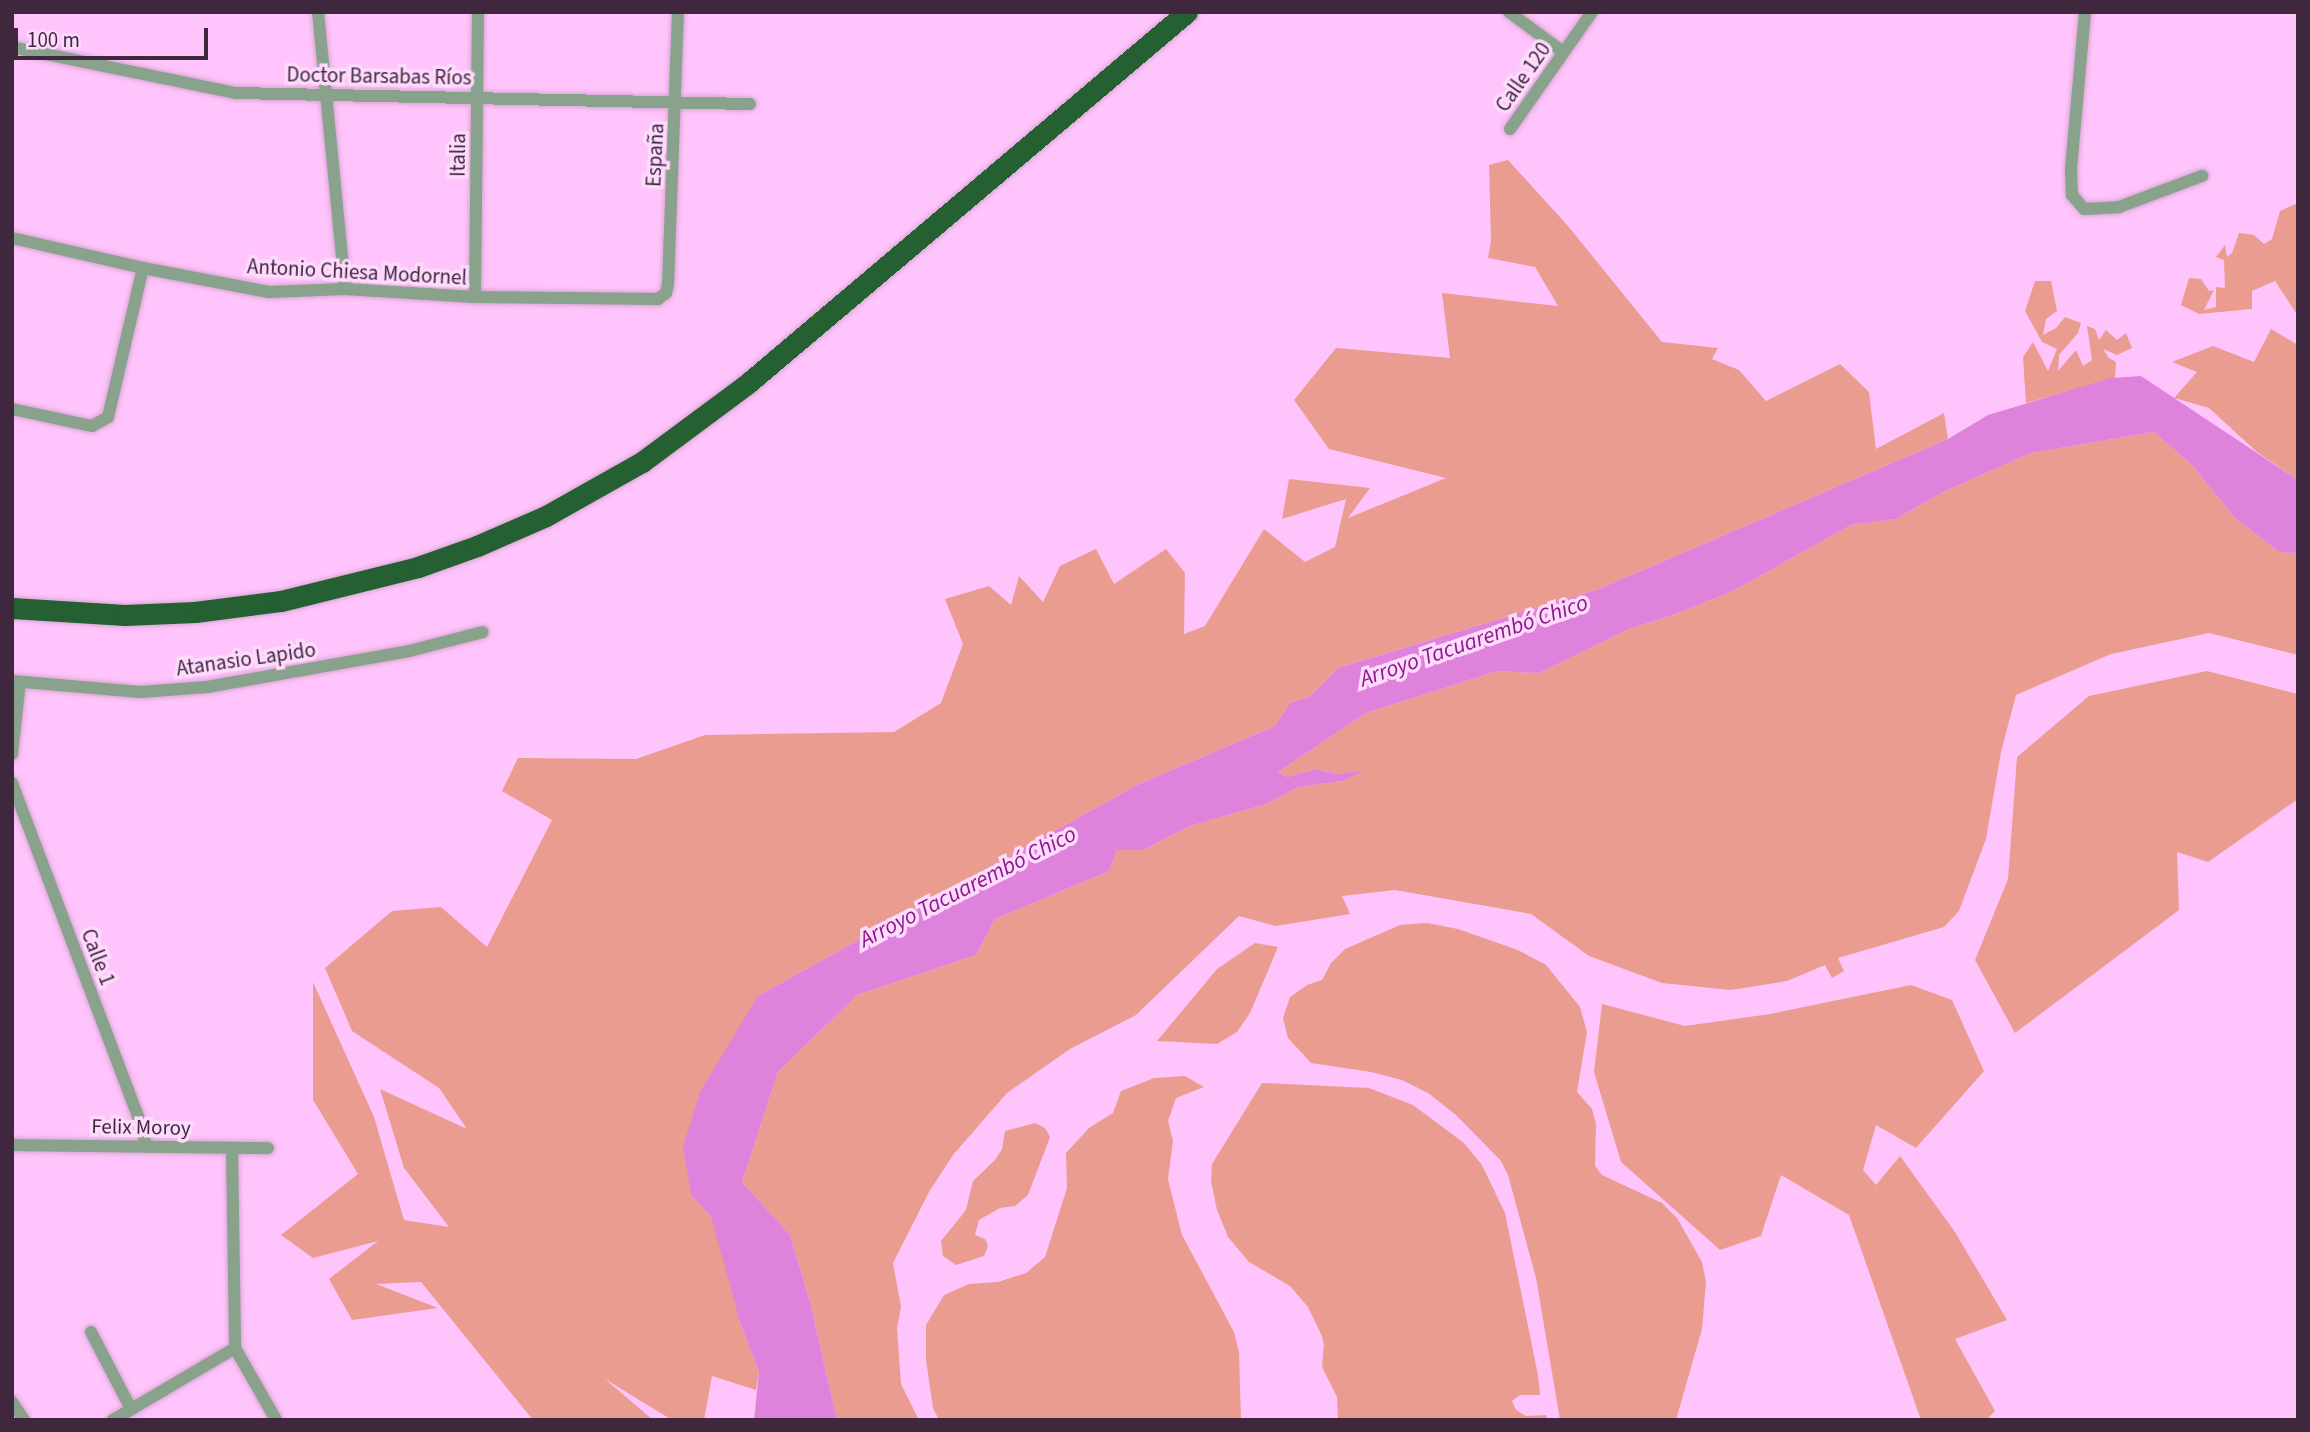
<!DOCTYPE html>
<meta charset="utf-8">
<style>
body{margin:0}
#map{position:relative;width:2310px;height:1432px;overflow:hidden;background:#ffc4fb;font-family:"Source Sans 3",sans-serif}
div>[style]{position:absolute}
.green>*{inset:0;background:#eb9c91}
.water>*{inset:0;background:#df82dc}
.river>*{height:23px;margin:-11.5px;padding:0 11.5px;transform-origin:11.5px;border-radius:11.5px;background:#df82dc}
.roads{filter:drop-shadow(0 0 2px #d9a5d5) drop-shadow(0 0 2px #d9a5d5)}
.street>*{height:12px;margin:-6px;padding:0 6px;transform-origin:6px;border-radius:6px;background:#88a28b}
.highway>*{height:21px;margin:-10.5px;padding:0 10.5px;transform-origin:10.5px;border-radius:10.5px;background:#246031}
span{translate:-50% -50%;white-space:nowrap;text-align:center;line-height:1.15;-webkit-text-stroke:7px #fedafc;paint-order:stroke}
.street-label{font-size:21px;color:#3f283e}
.water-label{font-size:23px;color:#8a198a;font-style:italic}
.frame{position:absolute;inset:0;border:14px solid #3f283e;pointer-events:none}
.scale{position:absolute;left:14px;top:28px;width:194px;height:32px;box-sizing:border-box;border:4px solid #3f283e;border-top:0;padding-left:9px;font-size:21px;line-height:24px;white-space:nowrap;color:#3f283e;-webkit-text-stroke:5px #fedafc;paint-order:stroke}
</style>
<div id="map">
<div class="green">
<div style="clip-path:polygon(1508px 160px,1568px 226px,1662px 342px,1718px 348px,1712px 359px,1739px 370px,1766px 401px,1840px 364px,1869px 392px,1876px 449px,1944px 413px,1948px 439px,1599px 589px,1338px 668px,1309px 697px,1290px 703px,1275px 726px,1139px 784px,758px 996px,691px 1195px,742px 1251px,738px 1317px,759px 1372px,756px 1390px,712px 1376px,704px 1420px,672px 1420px,605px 1379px,653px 1420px,533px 1420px,421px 1282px,376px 1284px,438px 1308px,352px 1320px,329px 1279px,378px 1241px,313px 1258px,281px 1235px,358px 1174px,313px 1100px,313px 982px,374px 1117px,404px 1220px,449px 1227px,404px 1168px,380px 1089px,467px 1129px,439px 1088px,352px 1031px,325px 968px,392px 911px,441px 907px,487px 947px,552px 820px,502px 791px,518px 758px,636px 759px,705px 735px,894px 732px,941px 703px,963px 644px,945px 599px,989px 586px,1011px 605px,1019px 576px,1043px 602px,1060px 566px,1096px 549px,1114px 584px,1166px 549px,1185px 573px,1184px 634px,1205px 626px,1264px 529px,1305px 562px,1335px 547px,1346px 499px,1282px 519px,1289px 479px,1370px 488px,1348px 518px,1446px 478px,1329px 449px,1294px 400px,1336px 348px,1450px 358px,1442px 293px,1558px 306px,1535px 267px,1488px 258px,1491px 240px,1489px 165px)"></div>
<div style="clip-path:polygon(2298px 203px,2298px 316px,2275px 281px,2252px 291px,2252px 309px,2199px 314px,2181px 305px,2189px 278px,2201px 279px,2209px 291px,2214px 290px,2204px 310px,2216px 307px,2216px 287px,2225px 288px,2224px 260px,2216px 257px,2225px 245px,2227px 257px,2232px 253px,2239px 233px,2254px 235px,2264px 244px,2272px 239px,2280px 211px)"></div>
<div style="clip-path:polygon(2035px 281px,2051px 281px,2057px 311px,2046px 319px,2043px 335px,2056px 328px,2065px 317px,2081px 323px,2078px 333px,2059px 355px,2058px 371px,2076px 350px,2083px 366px,2092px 360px,2087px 326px,2095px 329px,2099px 340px,2106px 330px,2117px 340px,2126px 333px,2132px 348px,2117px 355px,2103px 349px,2109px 358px,2116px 362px,2115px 378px,2026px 403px,2023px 357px,2033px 342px,2048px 371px,2057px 349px,2042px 342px,2025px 311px)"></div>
<div style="clip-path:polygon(2271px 329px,2298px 345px,2298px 480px,2257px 452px,2209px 408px,2174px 398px,2197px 372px,2172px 362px,2213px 346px,2254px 362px)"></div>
<div style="clip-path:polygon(2154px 432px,2192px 465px,2235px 518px,2279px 552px,2298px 553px,2298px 655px,2209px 633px,2111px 654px,2016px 695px,2001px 752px,1986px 839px,1959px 911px,1944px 927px,1838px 958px,1844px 971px,1832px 978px,1825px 965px,1787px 981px,1731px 990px,1662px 983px,1589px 956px,1531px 914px,1395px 890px,1342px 896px,1350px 914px,1276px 926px,1239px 916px,1136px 1015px,1070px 1049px,1007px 1093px,953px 1155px,929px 1192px,893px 1263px,901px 1307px,897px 1328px,901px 1384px,919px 1420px,837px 1420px,810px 1302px,790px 1235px,742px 1182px,778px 1072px,857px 995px,976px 955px,995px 919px,1109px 871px,1117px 850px,1143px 850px,1190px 826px,1266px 804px,1298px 787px,1343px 781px,1361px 771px,1338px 774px,1316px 769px,1287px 777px,1278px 772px,1366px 713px,1497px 671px,1539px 673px,1631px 628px,1667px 617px,1733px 591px,1851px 525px,1896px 519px,1943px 492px,2031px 453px)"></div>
<div style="clip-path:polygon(2207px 671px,2298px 694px,2298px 799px,2208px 862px,2177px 852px,2179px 910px,2015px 1033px,1975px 960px,2008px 879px,2017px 757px,2089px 696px)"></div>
<div style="clip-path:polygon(1427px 923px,1458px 929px,1518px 950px,1546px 965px,1580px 1007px,1587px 1032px,1577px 1092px,1592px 1109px,1596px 1124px,1595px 1166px,1602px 1175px,1662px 1203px,1677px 1218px,1702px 1262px,1706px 1282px,1702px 1329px,1676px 1420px,1560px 1420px,1536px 1278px,1508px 1175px,1501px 1161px,1456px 1115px,1428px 1093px,1402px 1080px,1371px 1072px,1311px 1063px,1288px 1038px,1283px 1018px,1290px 997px,1307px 985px,1322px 980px,1331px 963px,1345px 949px,1400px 925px)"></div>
<div style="clip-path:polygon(1255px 943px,1278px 947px,1250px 1013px,1237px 1032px,1217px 1044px,1157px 1041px,1217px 969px)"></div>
<div style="clip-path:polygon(1911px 985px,1952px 1000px,1984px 1071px,1916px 1148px,1876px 1125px,1863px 1170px,1876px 1185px,1900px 1156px,1955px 1232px,2007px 1320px,1955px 1339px,1995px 1411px,1986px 1420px,1921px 1420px,1849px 1215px,1781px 1175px,1761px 1236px,1720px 1250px,1621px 1162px,1594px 1072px,1602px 1004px,1685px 1026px,1770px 1014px)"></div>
<div style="clip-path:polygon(1185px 1076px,1204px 1087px,1176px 1098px,1168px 1121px,1173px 1141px,1168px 1179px,1182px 1235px,1234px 1332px,1239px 1352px,1241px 1420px,939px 1420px,933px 1408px,926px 1360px,926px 1325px,944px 1295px,969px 1284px,998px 1282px,1026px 1273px,1045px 1257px,1067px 1188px,1066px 1153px,1089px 1128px,1113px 1113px,1121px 1091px,1154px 1078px)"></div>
<div style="clip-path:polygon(1262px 1083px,1369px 1088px,1413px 1105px,1464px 1143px,1482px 1165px,1505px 1213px,1538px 1375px,1540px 1395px,1520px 1395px,1512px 1401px,1516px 1410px,1526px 1416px,1546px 1415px,1547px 1420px,1338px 1420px,1337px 1397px,1322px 1367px,1324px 1344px,1321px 1334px,1308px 1307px,1290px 1286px,1249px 1262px,1228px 1237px,1217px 1210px,1211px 1181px,1212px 1164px)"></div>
<div style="clip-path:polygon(1035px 1123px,1045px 1128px,1050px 1137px,1028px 1195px,1015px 1206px,1000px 1208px,979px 1220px,975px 1235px,985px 1239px,988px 1246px,984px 1256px,956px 1265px,943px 1256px,941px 1241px,966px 1210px,973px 1181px,995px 1160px,1002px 1149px,1005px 1131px)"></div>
</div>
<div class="water">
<div style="clip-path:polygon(2141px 376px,2298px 480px,2298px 553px,2279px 552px,2235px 518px,2192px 465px,2154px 432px,2031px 453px,1943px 492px,1896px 519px,1851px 525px,1733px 591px,1667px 617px,1631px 628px,1539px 673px,1497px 671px,1366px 713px,1278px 772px,1287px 777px,1316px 769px,1338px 774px,1365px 770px,1343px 781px,1298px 787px,1266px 804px,1190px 826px,1143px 850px,1117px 850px,1109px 871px,995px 919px,976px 955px,857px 995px,778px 1072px,742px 1182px,790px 1235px,810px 1302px,837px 1420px,754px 1420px,759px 1372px,738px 1317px,742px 1251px,691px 1195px,683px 1147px,700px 1092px,758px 996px,1139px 784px,1275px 726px,1290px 703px,1309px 697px,1338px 668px,1599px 589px,1948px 439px,1988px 415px,2111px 378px)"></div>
</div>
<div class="river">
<div style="left:720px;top:1207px;width:106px;rotate:74.6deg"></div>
</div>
<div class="roads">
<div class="street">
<div style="left:318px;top:12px;width:278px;rotate:84.4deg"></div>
<div style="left:1509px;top:12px;width:67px;rotate:36.5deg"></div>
<div style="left:2085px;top:12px;width:158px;rotate:95.1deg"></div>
<div style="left:2071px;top:169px;width:26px;rotate:88deg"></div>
<div style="left:2072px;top:195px;width:18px;rotate:49deg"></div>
<div style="left:2084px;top:209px;width:35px;rotate:-3deg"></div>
<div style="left:2119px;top:207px;width:89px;rotate:-20.5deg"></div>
<div style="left:12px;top:47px;width:229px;rotate:11.6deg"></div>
<div style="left:236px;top:93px;width:514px;rotate:1.23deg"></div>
<div style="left:1510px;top:129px;width:143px;rotate:-55deg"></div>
<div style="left:12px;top:238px;width:134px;rotate:12.9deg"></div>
<div style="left:143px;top:268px;width:128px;rotate:10.8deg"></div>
<div style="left:269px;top:292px;width:76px;rotate:-2.3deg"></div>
<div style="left:345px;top:289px;width:130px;rotate:3.5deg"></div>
<div style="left:475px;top:297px;width:183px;rotate:0.6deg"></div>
<div style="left:658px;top:299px;width:10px;rotate:-37deg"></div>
<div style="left:666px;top:293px;width:9px;rotate:-77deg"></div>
<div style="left:668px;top:284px;width:272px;rotate:-87.9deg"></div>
<div style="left:475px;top:297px;width:285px;rotate:-89.4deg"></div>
<div style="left:12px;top:409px;width:82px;rotate:12deg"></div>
<div style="left:92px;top:426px;width:18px;rotate:-29deg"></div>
<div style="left:108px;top:417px;width:153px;rotate:-76.8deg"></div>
<div style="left:12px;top:681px;width:129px;rotate:4.9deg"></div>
<div style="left:141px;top:692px;width:66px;rotate:-4.3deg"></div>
<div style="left:207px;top:687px;width:205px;rotate:-10.1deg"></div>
<div style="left:409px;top:651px;width:76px;rotate:-14.4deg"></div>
<div style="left:12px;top:754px;width:72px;rotate:-83.7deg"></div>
<div style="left:12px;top:783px;width:365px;rotate:69.3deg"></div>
<div style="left:141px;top:1124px;width:23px;rotate:77deg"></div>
<div style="left:12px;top:1145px;width:256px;rotate:0.7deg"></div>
<div style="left:232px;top:1148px;width:200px;rotate:89.1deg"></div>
<div style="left:235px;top:1348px;width:83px;rotate:60.3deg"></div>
<div style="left:91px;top:1332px;width:85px;rotate:62.5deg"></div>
<div style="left:12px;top:1402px;width:22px;rotate:56deg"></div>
<div style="left:113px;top:1420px;width:142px;rotate:-30.5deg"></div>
</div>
<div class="highway">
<div style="left:12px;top:608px;width:113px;rotate:3.5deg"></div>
<div style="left:125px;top:615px;width:70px;rotate:-2.5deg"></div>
<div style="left:195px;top:612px;width:87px;rotate:-7.3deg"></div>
<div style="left:281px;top:601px;width:141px;rotate:-13.9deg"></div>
<div style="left:418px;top:567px;width:63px;rotate:-19.6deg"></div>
<div style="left:477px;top:546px;width:75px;rotate:-23.5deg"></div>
<div style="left:546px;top:516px;width:110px;rotate:-29.4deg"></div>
<div style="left:642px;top:462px;width:131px;rotate:-36.6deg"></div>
<div style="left:747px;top:384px;width:576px;rotate:-40.21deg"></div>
</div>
</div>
<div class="street-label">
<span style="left:379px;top:76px;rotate:1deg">Doctor Barsabas Ríos</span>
<span style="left:1523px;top:77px;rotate:-55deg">Calle 120</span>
<span style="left:458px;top:155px;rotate:-89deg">Italia</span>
<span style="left:655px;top:155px;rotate:-87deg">España</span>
<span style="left:357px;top:272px;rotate:3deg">Antonio Chiesa Modornel</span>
<span style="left:246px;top:659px;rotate:-8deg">Atanasio Lapido</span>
<span style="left:98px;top:957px;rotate:69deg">Calle 1</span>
<span style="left:141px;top:1127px;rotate:1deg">Felix Moroy</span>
</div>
<div class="water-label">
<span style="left:1474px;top:641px;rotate:-19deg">Arroyo Tacuarembó Chico</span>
<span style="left:968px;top:887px;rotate:-27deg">Arroyo Tacuarembó Chico</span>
</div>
<div class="frame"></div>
<div class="scale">100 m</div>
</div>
